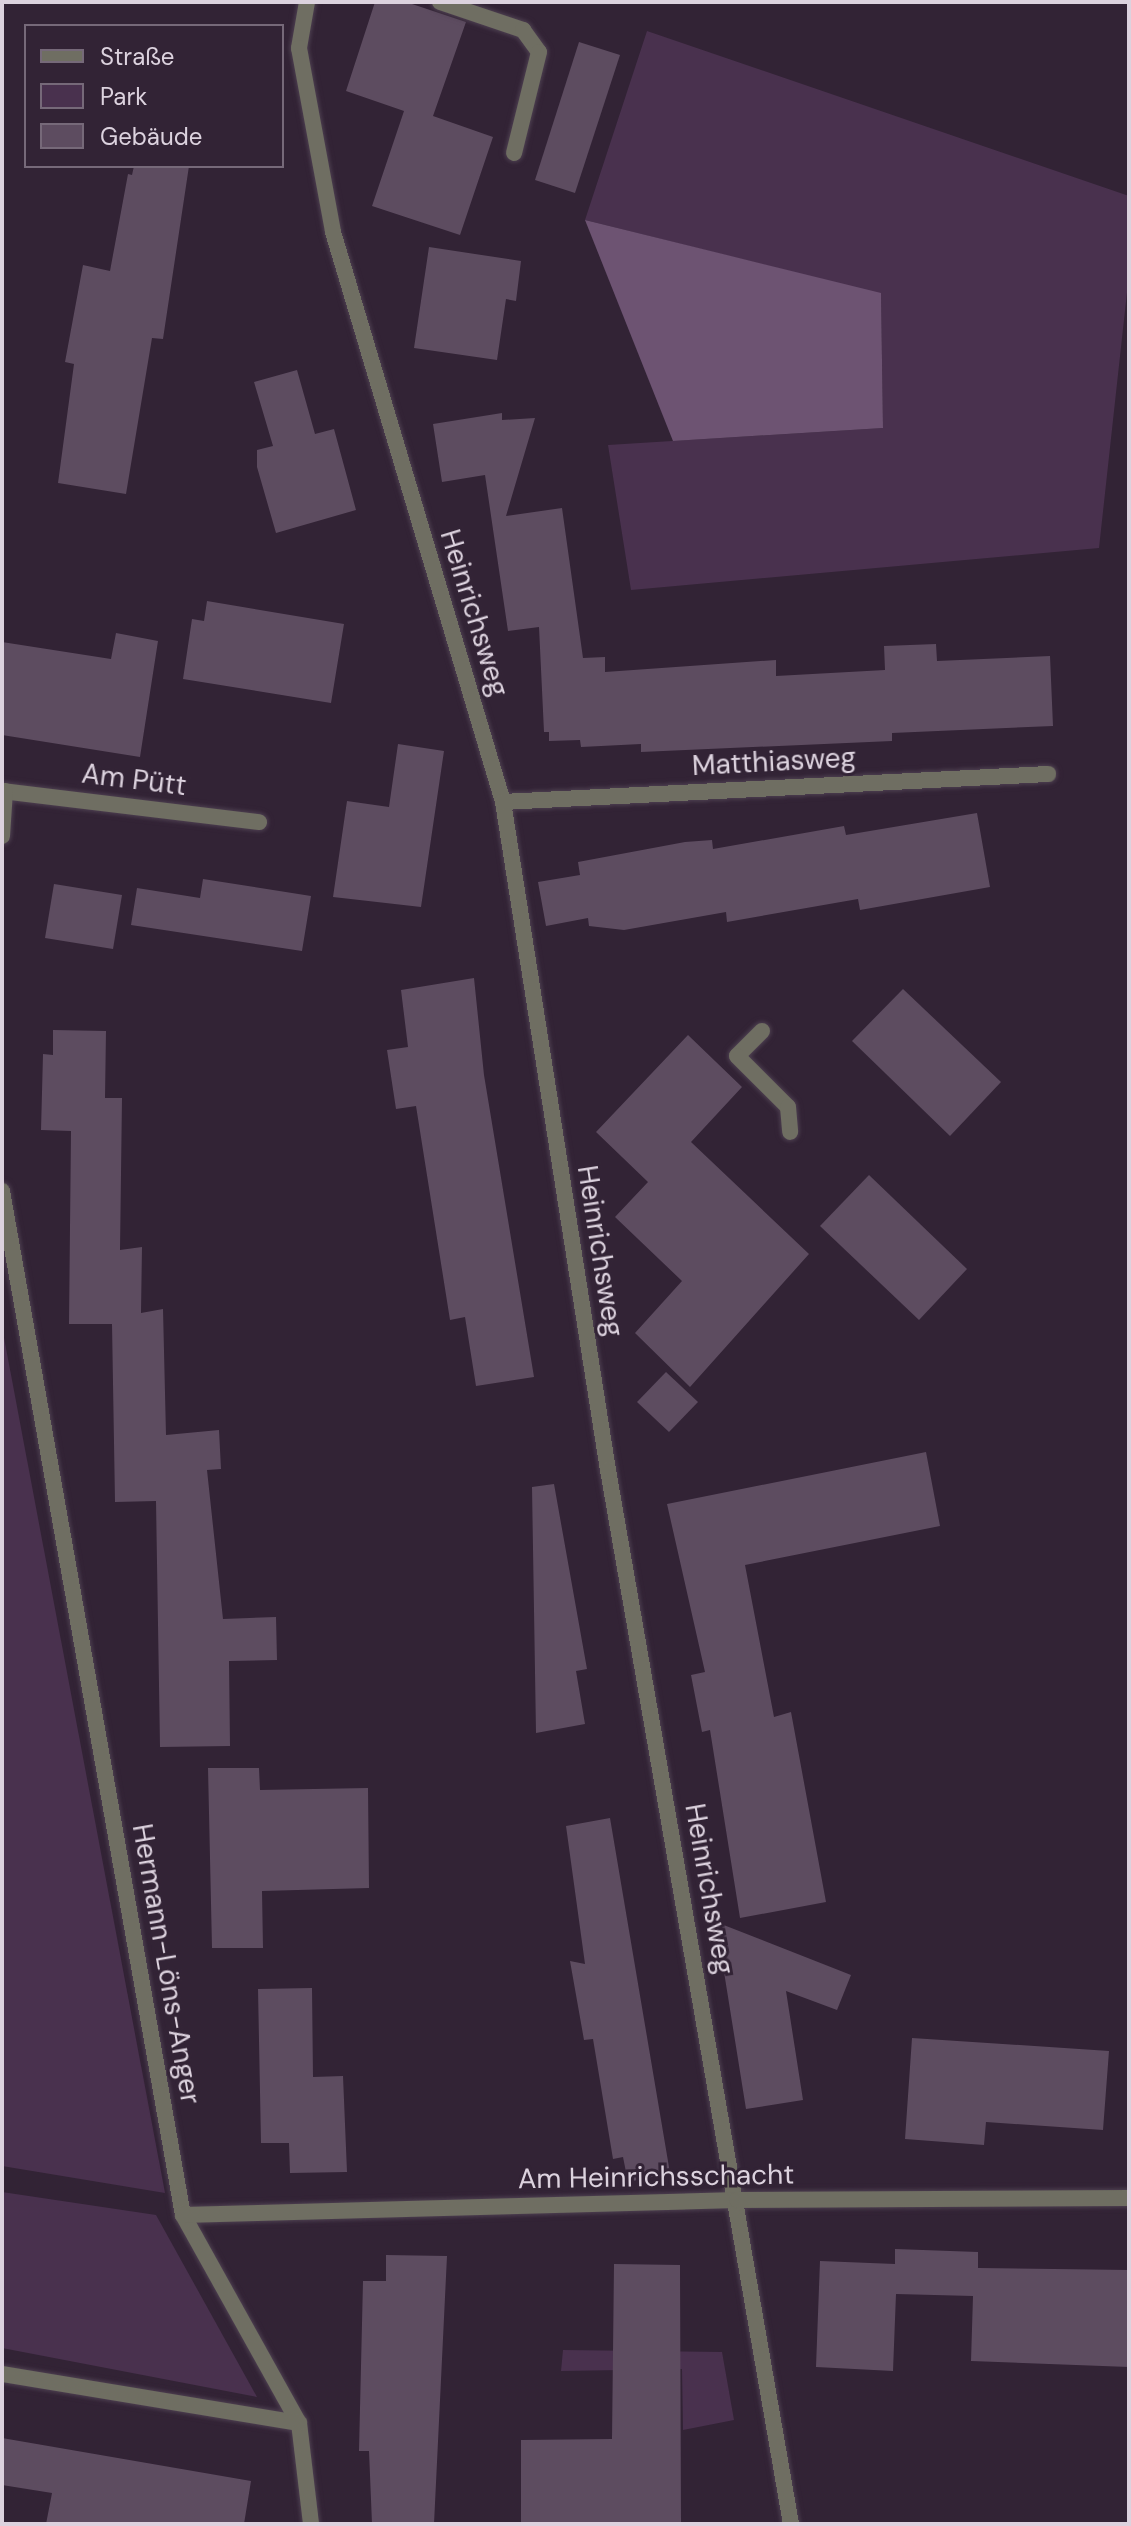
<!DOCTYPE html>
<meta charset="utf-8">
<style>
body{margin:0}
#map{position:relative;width:1131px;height:2526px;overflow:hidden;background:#322335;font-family:"DM Sans",sans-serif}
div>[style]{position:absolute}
.green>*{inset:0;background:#49314e}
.forest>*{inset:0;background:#6d5372}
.building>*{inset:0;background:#5d4c60}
.roads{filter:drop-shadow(0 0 2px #4d3f50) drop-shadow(0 0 2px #4d3f50)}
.lane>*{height:16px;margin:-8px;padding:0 8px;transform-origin:8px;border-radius:8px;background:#6f6e62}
.street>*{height:16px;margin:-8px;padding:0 8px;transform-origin:8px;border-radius:8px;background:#6f6e62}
span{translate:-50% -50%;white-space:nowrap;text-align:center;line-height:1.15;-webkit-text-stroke:6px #322335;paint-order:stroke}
.street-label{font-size:28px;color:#dcd2de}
.frame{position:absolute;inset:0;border:4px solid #dcd2de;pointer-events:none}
.legend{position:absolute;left:24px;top:24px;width:260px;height:144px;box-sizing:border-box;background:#322335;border:2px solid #766979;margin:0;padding:10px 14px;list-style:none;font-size:24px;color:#dcd2de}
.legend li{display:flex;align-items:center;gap:16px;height:40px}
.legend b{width:40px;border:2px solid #766979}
</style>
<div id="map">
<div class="green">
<div style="clip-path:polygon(647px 31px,1129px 196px,1129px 274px,1099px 548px,631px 590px,608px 445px,883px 428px,881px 294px,585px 220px)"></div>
<div style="clip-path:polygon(2px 1327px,165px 2193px,2px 2166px)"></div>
<div style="clip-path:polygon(2px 2192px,156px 2215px,257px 2397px,2px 2348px)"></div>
<div style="clip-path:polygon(563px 2350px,722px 2352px,734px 2420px,683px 2430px,682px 2369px,561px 2371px)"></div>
</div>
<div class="forest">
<div style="clip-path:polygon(585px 220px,881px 293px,883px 428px,673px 441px)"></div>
</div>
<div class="building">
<div style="clip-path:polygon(375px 2px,406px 2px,466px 22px,433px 116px,493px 137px,460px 235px,372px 206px,404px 111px,346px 91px)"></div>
<div style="clip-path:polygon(579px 42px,620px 55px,575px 193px,535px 180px)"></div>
<div style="clip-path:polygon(134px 166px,189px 166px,163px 339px,152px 338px,126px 494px,58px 483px,74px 364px,65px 362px,83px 265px,110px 271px,128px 174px,132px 175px)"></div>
<div style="clip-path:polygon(429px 247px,521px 261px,516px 301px,506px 299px,497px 360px,414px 348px)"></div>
<div style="clip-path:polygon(297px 370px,315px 434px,334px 429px,356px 510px,276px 533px,257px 467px,257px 450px,273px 446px,254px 382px)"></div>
<div style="clip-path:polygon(502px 413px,502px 420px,535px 418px,506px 516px,562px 508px,583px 658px,605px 657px,605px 672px,776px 660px,776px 676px,885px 670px,884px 646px,936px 644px,937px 661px,1050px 656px,1053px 726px,892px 733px,892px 741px,641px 752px,641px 744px,581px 747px,580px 740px,549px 741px,549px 732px,544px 732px,539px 627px,508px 631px,485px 475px,442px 482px,433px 424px)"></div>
<div style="clip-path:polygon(207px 601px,344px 624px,331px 703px,183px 679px,192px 619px,204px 621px)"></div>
<div style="clip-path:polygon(116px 633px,158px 641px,140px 757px,2px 735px,2px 642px,111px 659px)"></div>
<div style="clip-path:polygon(398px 744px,444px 751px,421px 907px,333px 897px,347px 801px,389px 807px)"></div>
<div style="clip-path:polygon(977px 813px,990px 887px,860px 910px,858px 899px,727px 922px,726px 912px,624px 930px,589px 926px,588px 918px,546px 926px,538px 882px,580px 875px,578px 862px,685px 842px,712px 840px,713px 849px,844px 826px,846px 835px)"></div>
<div style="clip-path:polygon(203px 879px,311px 896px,302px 951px,131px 925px,137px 888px,200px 898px)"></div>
<div style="clip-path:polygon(54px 884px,122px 895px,113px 949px,45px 938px)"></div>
<div style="clip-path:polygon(474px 978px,484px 1075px,534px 1377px,476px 1386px,465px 1317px,450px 1320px,416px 1106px,396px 1109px,387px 1050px,408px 1047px,401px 990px)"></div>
<div style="clip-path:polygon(903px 989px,1001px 1082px,950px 1136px,852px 1041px)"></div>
<div style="clip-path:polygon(53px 1030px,106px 1031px,105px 1098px,122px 1098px,120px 1250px,142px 1247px,141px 1313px,163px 1309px,166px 1435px,219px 1430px,221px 1469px,207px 1470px,223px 1619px,276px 1617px,277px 1660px,229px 1661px,230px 1746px,160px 1747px,156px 1501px,115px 1502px,112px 1324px,69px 1324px,71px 1131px,41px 1130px,43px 1054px,53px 1055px)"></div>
<div style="clip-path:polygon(688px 1035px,742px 1087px,691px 1142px,809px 1254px,690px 1387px,635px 1333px,682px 1281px,615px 1217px,648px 1182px,596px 1132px)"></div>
<div style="clip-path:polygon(869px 1175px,967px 1269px,919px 1320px,820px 1226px)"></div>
<div style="clip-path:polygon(666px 1372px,698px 1402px,669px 1432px,637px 1402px)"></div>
<div style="clip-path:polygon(926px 1452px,940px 1526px,745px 1565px,774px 1717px,791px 1712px,826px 1902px,740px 1918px,710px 1730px,702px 1732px,691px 1675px,705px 1672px,667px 1504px)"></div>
<div style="clip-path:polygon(554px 1484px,587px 1669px,576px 1671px,585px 1724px,536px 1733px,532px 1487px)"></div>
<div style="clip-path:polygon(208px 1768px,259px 1768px,260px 1790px,368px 1788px,369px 1888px,262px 1891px,263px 1948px,212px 1948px)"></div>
<div style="clip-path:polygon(610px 1818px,670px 2173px,628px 2182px,623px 2157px,613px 2159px,593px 2039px,584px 2040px,570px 1961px,585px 1964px,566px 1826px)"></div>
<div style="clip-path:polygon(716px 1922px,851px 1975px,837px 2010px,786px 1991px,803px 2100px,746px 2109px)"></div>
<div style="clip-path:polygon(312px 1988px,313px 2077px,343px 2076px,347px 2172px,290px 2173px,289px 2143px,261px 2143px,258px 1989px)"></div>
<div style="clip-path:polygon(912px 2038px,1109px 2051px,1103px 2130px,986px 2122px,984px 2145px,905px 2139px)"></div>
<div style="clip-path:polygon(895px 2249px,978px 2252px,978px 2268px,1129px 2270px,1129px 2367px,971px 2361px,973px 2296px,896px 2294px,893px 2371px,816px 2367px,820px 2261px,895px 2264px)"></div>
<div style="clip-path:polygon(386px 2255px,447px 2256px,434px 2524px,372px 2524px,369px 2451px,359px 2451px,363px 2281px,386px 2281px)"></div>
<div style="clip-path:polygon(614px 2264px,680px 2265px,681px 2524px,521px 2524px,521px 2440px,612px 2439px)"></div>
<div style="clip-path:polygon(2px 2438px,251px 2481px,244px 2524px,46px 2524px,52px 2493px,2px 2485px)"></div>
</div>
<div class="roads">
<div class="lane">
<div style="left:440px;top:2px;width:88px;rotate:18.6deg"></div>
<div style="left:523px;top:30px;width:27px;rotate:54deg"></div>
<div style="left:539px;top:52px;width:104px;rotate:103.9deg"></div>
<div style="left:762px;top:1031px;width:35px;rotate:135deg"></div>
<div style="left:737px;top:1056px;width:72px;rotate:45deg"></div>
<div style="left:788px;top:1107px;width:25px;rotate:85deg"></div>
</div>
<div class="street">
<div style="left:307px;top:2px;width:47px;rotate:99.9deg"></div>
<div style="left:299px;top:48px;width:187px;rotate:79.5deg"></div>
<div style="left:333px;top:232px;width:595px;rotate:73.39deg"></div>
<div style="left:503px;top:802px;width:676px;rotate:81.07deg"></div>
<div style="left:608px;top:1470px;width:1070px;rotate:80.15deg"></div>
<div style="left:2px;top:791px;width:259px;rotate:6.9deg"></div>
<div style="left:503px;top:802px;width:546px;rotate:-2.94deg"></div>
<div style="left:2px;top:836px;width:45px;rotate:-86.2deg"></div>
<div style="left:2px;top:1191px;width:1040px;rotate:79.98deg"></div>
<div style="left:183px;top:2215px;width:238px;rotate:60.9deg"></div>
<div style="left:299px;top:2423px;width:102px;rotate:83.2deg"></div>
<div style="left:183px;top:2215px;width:554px;rotate:-1.55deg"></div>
<div style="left:737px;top:2200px;width:392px;rotate:-0.3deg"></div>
<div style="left:2px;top:2374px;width:301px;rotate:9.4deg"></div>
</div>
</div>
<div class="street-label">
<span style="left:474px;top:613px;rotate:73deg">Heinrichsweg</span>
<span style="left:774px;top:762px;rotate:-3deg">Matthiasweg</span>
<span style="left:134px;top:780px;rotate:7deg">Am Pütt</span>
<span style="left:600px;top:1251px;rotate:81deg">Heinrichsweg</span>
<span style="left:709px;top:1889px;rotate:80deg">Heinrichsweg</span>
<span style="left:166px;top:1964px;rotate:80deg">Hermann-Löns-Anger</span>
<span style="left:656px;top:2177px;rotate:-1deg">Am Heinrichsschacht</span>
</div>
<div class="frame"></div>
<ul class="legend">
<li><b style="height:10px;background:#6f6e62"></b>Straße</li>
<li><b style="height:22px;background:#49314e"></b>Park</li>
<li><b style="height:22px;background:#5d4c60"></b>Gebäude</li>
</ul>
</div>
